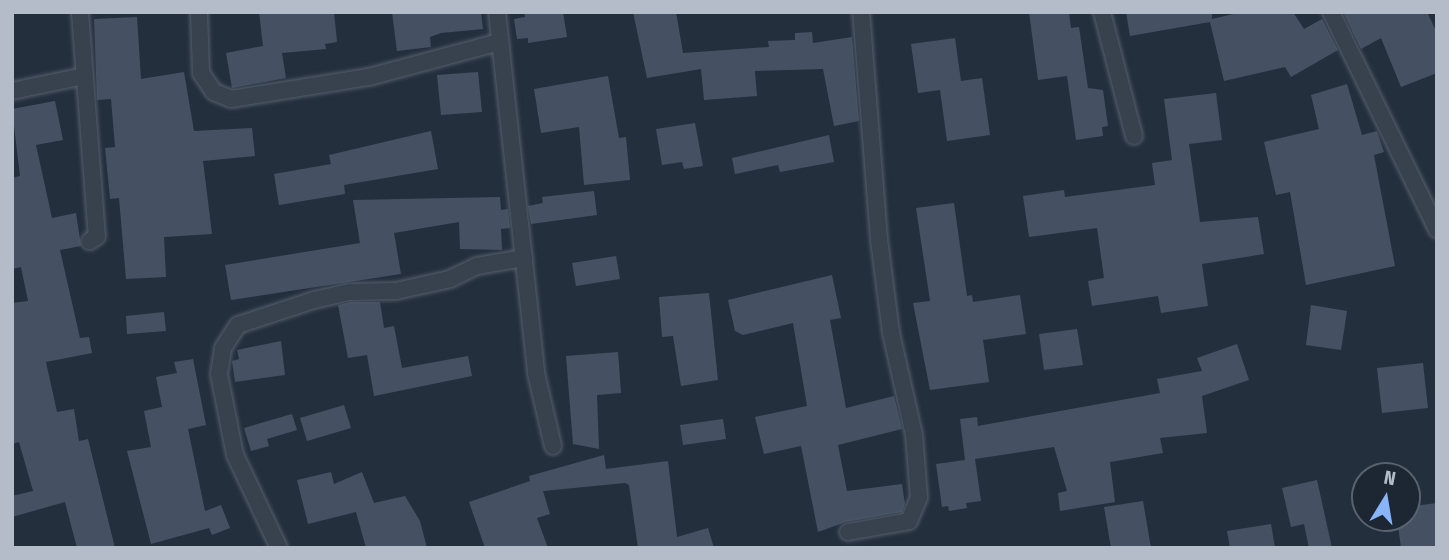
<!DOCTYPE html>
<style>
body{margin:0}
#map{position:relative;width:1449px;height:560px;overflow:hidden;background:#242f3e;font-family:"Fira Sans Condensed",sans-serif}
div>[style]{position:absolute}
.building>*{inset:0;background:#455162}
.roads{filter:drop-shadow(0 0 2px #565f6c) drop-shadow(0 0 2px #565f6c)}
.street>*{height:16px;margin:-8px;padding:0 8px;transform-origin:8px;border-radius:8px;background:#38414e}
span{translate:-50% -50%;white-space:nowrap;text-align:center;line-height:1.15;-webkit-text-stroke:6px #1d2633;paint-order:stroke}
.frame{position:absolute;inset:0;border:14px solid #b4bcc9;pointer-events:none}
.north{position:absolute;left:1351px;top:462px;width:70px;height:70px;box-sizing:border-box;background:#1d2633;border:2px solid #59626f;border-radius:50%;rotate:11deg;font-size:19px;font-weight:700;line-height:28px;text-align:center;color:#b4bcc9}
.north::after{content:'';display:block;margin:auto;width:24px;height:32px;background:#8ab4f8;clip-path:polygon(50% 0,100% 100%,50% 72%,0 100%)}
</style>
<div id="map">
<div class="building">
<div style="clip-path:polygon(259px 12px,334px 12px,337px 42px,325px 44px,326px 49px,282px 53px,286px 78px,232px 88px,226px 53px,263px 46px)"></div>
<div style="clip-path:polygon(392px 12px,481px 12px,483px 29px,441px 33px,430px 37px,431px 47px,397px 51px)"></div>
<div style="clip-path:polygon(524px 12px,563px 12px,567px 37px,528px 43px,528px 38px,517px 39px,514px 19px,525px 17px)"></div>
<div style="clip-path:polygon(633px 12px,676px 12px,683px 53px,769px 47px,768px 41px,795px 40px,795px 33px,812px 32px,813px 43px,852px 37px,859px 121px,834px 126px,823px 69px,755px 71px,757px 96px,704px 100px,701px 69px,647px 78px)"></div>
<div style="clip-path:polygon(1029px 12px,1069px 12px,1071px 28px,1079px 27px,1088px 88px,1103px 90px,1108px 126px,1102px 127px,1103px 136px,1076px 140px,1067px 76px,1038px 80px)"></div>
<div style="clip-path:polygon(1126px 12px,1212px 12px,1212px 19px,1242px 12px,1293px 12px,1304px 29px,1322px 19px,1338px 50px,1291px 77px,1285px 67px,1224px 81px,1210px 22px,1130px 36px)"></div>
<div style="clip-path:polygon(1343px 12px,1427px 12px,1437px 33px,1437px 73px,1401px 87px,1381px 38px,1361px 49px)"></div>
<div style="clip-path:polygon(137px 17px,141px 79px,184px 72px,194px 131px,252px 128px,255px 156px,203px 161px,212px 234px,164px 237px,166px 277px,126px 279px,119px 198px,110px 199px,105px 148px,115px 147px,111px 99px,97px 100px,94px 19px)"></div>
<div style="clip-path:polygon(955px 38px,961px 81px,982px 78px,990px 135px,947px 141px,940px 90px,918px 93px,911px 44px)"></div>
<div style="clip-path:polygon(478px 72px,482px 112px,441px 115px,437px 75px)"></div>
<div style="clip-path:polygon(608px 76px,619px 138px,626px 137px,630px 180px,584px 185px,579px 127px,541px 133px,534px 89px)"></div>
<div style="clip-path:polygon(1347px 84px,1362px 135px,1377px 131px,1384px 152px,1374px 155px,1395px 266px,1306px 285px,1290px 192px,1276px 195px,1264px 142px,1319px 129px,1311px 95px)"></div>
<div style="clip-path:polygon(1216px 93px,1222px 140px,1189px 144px,1200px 222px,1258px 217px,1264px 254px,1202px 264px,1208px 306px,1161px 313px,1158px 296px,1092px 306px,1088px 281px,1104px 278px,1097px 228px,1029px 237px,1023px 196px,1064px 190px,1065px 197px,1155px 185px,1152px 163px,1172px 160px,1164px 99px)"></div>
<div style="clip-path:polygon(55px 101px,63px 140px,36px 145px,52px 218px,76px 213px,81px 246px,60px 250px,80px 338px,89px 337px,92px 353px,46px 362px,57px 412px,74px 409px,79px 441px,88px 439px,115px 548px,77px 548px,65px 502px,12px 517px,12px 496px,33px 491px,19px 442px,12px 444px,12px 303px,28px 301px,21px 267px,12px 269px,12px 178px,20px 176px,12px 109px)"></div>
<div style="clip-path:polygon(695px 123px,703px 166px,684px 169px,682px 162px,662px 165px,656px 129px)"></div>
<div style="clip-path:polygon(431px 131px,438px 169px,344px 185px,345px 194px,279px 205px,274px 174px,331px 164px,329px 155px)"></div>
<div style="clip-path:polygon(829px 135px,834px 162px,780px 172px,778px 165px,735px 174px,732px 158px)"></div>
<div style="clip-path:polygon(594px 191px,597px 215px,531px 224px,528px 206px,543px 203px,542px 197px)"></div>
<div style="clip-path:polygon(500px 197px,501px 210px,508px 209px,510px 228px,501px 229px,502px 250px,460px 249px,459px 222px,394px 233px,401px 274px,231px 300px,225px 265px,360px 243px,353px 200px)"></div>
<div style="clip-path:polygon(954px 203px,967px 296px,972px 295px,973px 302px,1020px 295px,1026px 334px,983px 340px,989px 382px,930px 390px,913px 303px,930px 301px,916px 208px)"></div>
<div style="clip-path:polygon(616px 256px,620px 279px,576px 286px,572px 263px)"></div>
<div style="clip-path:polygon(832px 275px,841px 318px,830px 320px,846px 408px,894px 396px,902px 429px,838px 445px,847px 491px,902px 484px,905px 504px,902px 512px,846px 522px,818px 532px,801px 446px,764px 454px,755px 417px,807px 406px,793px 323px,743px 335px,735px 331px,728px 300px)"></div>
<div style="clip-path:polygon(709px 293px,718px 380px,681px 386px,673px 336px,662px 337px,659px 297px)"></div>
<div style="clip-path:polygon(351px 302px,380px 302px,384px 328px,394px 326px,402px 368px,468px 356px,472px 376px,374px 396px,367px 355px,348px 358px,338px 305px)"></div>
<div style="clip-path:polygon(1311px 305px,1347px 311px,1341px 350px,1306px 345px)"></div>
<div style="clip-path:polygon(164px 312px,166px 331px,127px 334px,126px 316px)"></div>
<div style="clip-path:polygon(1077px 329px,1083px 365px,1044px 370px,1039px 334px)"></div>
<div style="clip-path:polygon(281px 341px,285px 375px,235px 382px,232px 361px,239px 359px,237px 350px)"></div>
<div style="clip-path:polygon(1237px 344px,1249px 380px,1202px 396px,1207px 433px,1160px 438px,1163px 453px,1110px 462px,1115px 502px,1060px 511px,1058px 493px,1067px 491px,1054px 447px,975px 459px,981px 501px,966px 503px,967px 508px,949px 511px,948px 506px,942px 507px,936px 464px,965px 460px,960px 419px,977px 417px,978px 426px,1160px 393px,1157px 379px,1202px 371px,1197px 358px)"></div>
<div style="clip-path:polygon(618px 352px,621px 393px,597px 395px,599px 449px,573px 444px,566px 356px)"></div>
<div style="clip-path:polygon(193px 359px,206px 425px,188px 429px,205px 511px,221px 505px,230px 528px,212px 535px,209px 528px,151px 544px,127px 451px,151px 447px,144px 411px,162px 407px,156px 377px,177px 373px,174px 362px)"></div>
<div style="clip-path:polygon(1423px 363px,1428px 408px,1382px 413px,1377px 368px)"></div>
<div style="clip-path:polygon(344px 405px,351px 428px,307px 441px,300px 418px)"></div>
<div style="clip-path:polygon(292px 414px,297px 430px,267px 439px,269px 446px,251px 451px,244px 428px)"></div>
<div style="clip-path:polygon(723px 419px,726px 439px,683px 445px,680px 425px)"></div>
<div style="clip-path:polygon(604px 455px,606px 469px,668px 461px,677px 537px,708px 528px,714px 548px,638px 548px,629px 485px,625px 483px,543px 491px,550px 514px,537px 518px,548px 548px,485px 548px,469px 502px,530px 481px,529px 476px)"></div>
<div style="clip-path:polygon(331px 472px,334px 484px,362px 472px,374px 503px,405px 496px,420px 521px,427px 548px,366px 548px,356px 512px,308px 524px,297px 480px)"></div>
<div style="clip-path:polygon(1317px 480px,1332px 548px,1309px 548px,1304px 524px,1291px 527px,1282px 488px)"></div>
<div style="clip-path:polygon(1143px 501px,1151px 548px,1111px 548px,1104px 507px)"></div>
<div style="clip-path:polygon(1437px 503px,1437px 548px,1401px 548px,1397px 518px,1407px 518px,1407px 507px)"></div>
<div style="clip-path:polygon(1271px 524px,1275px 548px,1230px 548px,1227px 531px)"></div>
</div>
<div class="roads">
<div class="street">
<div style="left:80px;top:12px;width:225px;rotate:85.7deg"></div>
<div style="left:97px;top:236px;width:9px;rotate:144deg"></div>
<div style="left:199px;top:12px;width:61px;rotate:88.1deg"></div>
<div style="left:201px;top:73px;width:23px;rotate:56deg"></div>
<div style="left:214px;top:92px;width:18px;rotate:22deg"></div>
<div style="left:231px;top:99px;width:140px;rotate:-9.1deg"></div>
<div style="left:369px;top:77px;width:136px;rotate:-15deg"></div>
<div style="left:497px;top:12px;width:363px;rotate:83.8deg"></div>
<div style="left:536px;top:373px;width:75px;rotate:76.9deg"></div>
<div style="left:1102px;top:12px;width:128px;rotate:75.5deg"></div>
<div style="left:1331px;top:12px;width:242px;rotate:64deg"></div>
<div style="left:12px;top:91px;width:74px;rotate:-11.8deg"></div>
<div style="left:848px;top:532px;width:62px;rotate:-10.2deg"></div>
<div style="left:909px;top:521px;width:25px;rotate:-67deg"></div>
<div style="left:919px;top:498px;width:63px;rotate:-94.5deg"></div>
<div style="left:914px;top:435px;width:105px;rotate:-102.7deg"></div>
<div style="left:891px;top:333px;width:95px;rotate:-97.3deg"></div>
<div style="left:879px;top:239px;width:228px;rotate:-94.5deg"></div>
<div style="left:279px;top:548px;width:103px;rotate:-115.3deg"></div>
<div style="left:235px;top:455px;width:83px;rotate:-101.2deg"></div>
<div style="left:219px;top:374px;width:26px;rotate:-81deg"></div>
<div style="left:223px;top:348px;width:27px;rotate:-57deg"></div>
<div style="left:238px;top:325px;width:80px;rotate:-18.2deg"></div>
<div style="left:314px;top:300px;width:37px;rotate:-13deg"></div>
<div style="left:350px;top:292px;width:46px;rotate:-1.2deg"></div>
<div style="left:396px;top:291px;width:55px;rotate:-12.5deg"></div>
<div style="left:450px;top:279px;width:30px;rotate:-26deg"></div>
<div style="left:477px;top:266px;width:48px;rotate:-9.7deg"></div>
</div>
</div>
<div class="frame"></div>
<div class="north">N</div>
</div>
